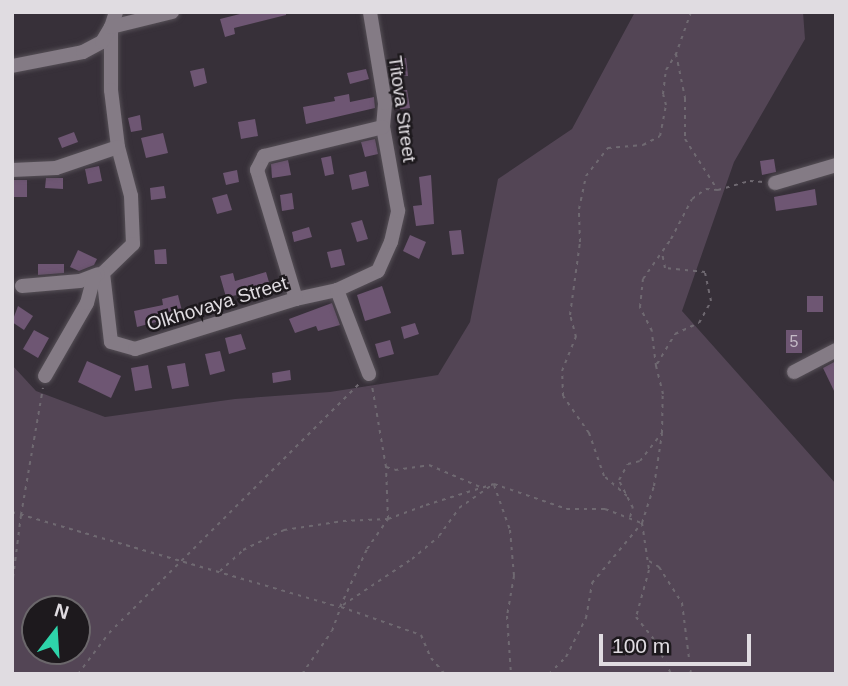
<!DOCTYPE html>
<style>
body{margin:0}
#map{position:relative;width:848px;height:686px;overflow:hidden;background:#373039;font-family:Helvetica,sans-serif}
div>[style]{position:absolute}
.green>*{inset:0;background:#534555}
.building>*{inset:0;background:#6e5673}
.path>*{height:2px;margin-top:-1px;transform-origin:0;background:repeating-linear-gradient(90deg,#6f6971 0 3.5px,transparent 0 8.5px)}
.roads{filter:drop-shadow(0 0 2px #554f56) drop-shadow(0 0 2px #554f56)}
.minor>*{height:14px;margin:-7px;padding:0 7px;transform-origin:7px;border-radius:7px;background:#847b85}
span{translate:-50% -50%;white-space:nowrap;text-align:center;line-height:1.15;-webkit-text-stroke:5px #1d191d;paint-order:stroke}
.number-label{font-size:16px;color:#c4bac6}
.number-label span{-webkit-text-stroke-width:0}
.street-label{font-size:19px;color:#e0dce1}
.frame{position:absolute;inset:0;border:14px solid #e0dce1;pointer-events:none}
.north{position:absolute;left:21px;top:595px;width:70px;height:70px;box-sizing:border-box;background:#1d191d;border:2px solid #6b676b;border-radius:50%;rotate:17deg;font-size:19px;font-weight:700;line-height:28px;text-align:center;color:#e0dce1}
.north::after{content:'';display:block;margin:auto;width:24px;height:32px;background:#2ed4aa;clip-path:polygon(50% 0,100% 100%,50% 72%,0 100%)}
.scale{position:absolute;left:599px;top:634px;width:152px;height:32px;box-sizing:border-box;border:4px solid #e0dce1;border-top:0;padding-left:9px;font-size:21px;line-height:24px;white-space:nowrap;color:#e0dce1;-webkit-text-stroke:5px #1d191d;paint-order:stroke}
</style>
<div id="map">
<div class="green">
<div style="clip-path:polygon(evenodd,635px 12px,803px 12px,805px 39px,734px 162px,682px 311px,836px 484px,836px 674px,12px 674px,12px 365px,36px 391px,105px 417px,235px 399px,330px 392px,438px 375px,470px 322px,498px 179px,572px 129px,635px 12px,35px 609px,77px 609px,77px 651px,35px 651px,35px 609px)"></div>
</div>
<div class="building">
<div style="clip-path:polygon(248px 12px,286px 12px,286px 15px,234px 28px,235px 34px,225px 37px,220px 19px)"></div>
<div style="clip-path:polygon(406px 58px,408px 76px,396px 76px,394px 59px)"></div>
<div style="clip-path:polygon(204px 68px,207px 83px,194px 87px,190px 71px)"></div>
<div style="clip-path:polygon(366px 69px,369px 79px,350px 84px,347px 73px)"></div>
<div style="clip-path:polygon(407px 90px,410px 108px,395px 110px,393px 92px)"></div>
<div style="clip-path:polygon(349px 94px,350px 102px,374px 97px,375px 108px,306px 124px,303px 107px,335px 101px,334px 97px)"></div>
<div style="clip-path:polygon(140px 115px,142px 130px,131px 132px,128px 118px)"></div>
<div style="clip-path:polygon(255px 119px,258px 136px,241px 139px,238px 122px)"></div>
<div style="clip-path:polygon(74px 132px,78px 142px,62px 148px,58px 138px)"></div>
<div style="clip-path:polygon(163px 133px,168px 153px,146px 158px,141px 138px)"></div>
<div style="clip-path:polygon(375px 139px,378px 154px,365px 157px,361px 142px)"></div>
<div style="clip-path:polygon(331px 156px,334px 174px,325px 176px,321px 158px)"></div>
<div style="clip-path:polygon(774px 159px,776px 172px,762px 175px,760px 161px)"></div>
<div style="clip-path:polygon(288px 160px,291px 175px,272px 178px,271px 164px)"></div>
<div style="clip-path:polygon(99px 166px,102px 181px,88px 184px,85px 169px)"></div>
<div style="clip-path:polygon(237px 170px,239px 182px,226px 185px,223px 173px)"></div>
<div style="clip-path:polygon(366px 171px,369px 186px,352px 190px,349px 175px)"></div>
<div style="clip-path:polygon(431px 175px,434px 224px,416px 226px,413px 206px,422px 205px,419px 177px)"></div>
<div style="clip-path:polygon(46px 178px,63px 178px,63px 189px,45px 188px)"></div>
<div style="clip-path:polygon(12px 180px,27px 180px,27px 197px,12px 197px)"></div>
<div style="clip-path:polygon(164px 186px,166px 198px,151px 200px,150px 188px)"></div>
<div style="clip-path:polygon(815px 189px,817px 205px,776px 211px,774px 197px)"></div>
<div style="clip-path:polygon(292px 193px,294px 209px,282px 211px,280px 195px)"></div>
<div style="clip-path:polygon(227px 194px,232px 210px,217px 214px,212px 198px)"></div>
<div style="clip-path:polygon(362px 220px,368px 239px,357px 242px,351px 223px)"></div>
<div style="clip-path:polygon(309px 227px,312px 237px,294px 242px,292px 232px)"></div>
<div style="clip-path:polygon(461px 230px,464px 254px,452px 255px,449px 231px)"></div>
<div style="clip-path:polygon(410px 235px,426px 242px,419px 259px,403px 251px)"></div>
<div style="clip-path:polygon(166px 249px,167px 264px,155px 264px,154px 250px)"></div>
<div style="clip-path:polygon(341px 249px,345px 265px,331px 268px,327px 252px)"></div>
<div style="clip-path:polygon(78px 250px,97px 259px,94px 265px,79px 271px,70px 267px)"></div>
<div style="clip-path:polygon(38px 264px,64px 264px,64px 273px,38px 275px)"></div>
<div style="clip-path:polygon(266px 272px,271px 289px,226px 297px,220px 276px,233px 273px,235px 281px)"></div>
<div style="clip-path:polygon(382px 286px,391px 313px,365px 321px,357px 295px)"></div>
<div style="clip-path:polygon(178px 295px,183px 315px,137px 327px,134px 311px,163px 305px,162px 299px)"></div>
<div style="clip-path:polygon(807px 296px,823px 296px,823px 312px,807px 312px)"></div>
<div style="clip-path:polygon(332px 303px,340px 325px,318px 331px,316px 326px,295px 333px,289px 319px)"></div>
<div style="clip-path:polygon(18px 306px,33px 316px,24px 330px,12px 322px)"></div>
<div style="clip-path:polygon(415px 323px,419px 334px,404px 339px,401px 327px)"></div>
<div style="clip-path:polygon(34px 330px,49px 338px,38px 358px,23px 349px)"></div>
<div style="clip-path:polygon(786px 330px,802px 330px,802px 353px,786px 353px)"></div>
<div style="clip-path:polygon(241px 334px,246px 349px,229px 354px,225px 338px)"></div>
<div style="clip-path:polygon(390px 340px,394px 354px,379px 358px,375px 344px)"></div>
<div style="clip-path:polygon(220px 351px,225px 371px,210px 375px,205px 354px)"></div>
<div style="clip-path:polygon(87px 361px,121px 376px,111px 398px,78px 382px)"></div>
<div style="clip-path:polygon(836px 361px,836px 395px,823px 368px)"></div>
<div style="clip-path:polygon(185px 363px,189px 386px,172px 389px,167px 366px)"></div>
<div style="clip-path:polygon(148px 365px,152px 388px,135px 391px,131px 368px)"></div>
<div style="clip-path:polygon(290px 370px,291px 380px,273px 383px,272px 373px)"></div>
</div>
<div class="path">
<div style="left:691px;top:12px;width:45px;rotate:109.7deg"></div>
<div style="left:676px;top:54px;width:45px;rotate:78.4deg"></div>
<div style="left:685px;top:98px;width:41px;rotate:90deg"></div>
<div style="left:685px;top:139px;width:59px;rotate:57.4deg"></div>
<div style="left:657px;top:364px;width:35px;rotate:-59deg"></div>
<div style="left:675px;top:334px;width:26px;rotate:-25deg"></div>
<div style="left:699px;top:323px;width:25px;rotate:-61deg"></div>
<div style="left:711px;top:301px;width:30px;rotate:-102deg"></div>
<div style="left:705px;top:272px;width:40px;rotate:-174.3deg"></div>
<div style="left:665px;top:268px;width:16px;rotate:-101deg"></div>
<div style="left:386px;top:467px;width:9px;rotate:18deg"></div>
<div style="left:395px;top:470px;width:34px;rotate:-8deg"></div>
<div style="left:429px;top:465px;width:56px;rotate:23.3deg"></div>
<div style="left:494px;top:485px;width:48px;rotate:70.4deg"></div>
<div style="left:510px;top:530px;width:46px;rotate:85deg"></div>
<div style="left:514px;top:576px;width:41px;rotate:99.9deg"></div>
<div style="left:507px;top:616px;width:58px;rotate:86.1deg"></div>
<div style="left:627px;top:496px;width:30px;rotate:-139deg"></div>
<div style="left:604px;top:476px;width:46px;rotate:-109.2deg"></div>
<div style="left:589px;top:433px;width:45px;rotate:-125.1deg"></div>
<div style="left:563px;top:396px;width:25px;rotate:-92deg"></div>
<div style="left:562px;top:371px;width:37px;rotate:-68deg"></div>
<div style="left:576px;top:337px;width:23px;rotate:-105deg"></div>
<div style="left:570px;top:315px;width:74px;rotate:-82.2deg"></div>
<div style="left:580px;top:242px;width:33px;rotate:-92deg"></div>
<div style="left:579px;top:209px;width:34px;rotate:-78deg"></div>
<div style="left:586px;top:176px;width:36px;rotate:-52deg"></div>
<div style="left:608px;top:148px;width:35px;rotate:-5deg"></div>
<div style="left:643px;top:145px;width:19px;rotate:-28deg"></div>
<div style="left:660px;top:136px;width:32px;rotate:-79deg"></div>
<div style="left:666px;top:105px;width:11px;rotate:-105deg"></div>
<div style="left:663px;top:94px;width:24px;rotate:-83deg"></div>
<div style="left:666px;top:70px;width:19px;rotate:-58deg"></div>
<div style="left:12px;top:512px;width:341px;rotate:16.2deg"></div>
<div style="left:340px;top:607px;width:64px;rotate:-65deg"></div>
<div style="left:367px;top:549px;width:37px;rotate:-55deg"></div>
<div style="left:388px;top:519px;width:40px;rotate:-20.2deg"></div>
<div style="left:426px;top:505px;width:71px;rotate:-17.2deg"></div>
<div style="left:494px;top:484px;width:77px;rotate:18.9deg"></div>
<div style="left:567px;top:509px;width:38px"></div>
<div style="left:605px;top:509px;width:40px;rotate:21deg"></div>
<div style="left:642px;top:523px;width:48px;rotate:81.5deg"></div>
<div style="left:649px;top:570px;width:49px;rotate:105.5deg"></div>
<div style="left:636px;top:617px;width:28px;rotate:51deg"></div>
<div style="left:654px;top:639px;width:39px;rotate:64deg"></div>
<div style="left:630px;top:517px;width:9px;rotate:-72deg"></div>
<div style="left:633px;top:508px;width:31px;rotate:-117deg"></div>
<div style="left:619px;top:480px;width:18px;rotate:-61deg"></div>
<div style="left:628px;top:464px;width:12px;rotate:-14deg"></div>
<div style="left:640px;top:461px;width:36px;rotate:-52deg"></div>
<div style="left:662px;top:433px;width:39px;rotate:-89deg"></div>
<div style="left:663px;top:394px;width:29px;rotate:-104deg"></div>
<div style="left:656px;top:366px;width:35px;rotate:-97deg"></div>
<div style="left:652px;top:331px;width:27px;rotate:-117deg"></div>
<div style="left:640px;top:307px;width:28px;rotate:-84deg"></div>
<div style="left:643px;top:279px;width:49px;rotate:-55deg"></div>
<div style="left:671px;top:239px;width:45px;rotate:-62.3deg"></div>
<div style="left:692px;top:199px;width:17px;rotate:-36deg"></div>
<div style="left:706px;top:189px;width:12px;rotate:5deg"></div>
<div style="left:718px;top:190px;width:33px;rotate:-16deg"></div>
<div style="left:750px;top:181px;width:14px;rotate:4deg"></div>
<div style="left:649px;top:561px;width:12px;rotate:31deg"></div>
<div style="left:659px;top:567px;width:43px;rotate:57.4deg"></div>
<div style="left:682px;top:603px;width:72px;rotate:82.8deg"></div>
<div style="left:220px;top:571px;width:31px;rotate:-42deg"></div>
<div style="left:243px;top:550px;width:46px;rotate:-26deg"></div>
<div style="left:284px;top:530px;width:60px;rotate:-8.7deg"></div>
<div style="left:343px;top:521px;width:45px;rotate:-2.5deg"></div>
<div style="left:388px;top:519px;width:52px;rotate:-92.2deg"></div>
<div style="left:386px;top:467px;width:82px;rotate:-99.8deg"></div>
<div style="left:12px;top:586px;width:72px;rotate:-82.8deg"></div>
<div style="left:21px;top:515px;width:129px;rotate:-80.2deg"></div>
<div style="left:343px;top:605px;width:83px;rotate:-33.7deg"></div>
<div style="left:412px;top:559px;width:35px;rotate:-40deg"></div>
<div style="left:439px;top:536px;width:34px;rotate:-54deg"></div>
<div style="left:459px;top:508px;width:38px;rotate:-35deg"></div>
<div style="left:341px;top:607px;width:85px;rotate:19.3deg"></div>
<div style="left:421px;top:635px;width:25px;rotate:67deg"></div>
<div style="left:431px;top:658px;width:21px;rotate:49deg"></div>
<div style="left:78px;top:674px;width:51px;rotate:-52.9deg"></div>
<div style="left:109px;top:633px;width:356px;rotate:-44.9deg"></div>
<div style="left:302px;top:674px;width:52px;rotate:-55.1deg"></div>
<div style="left:332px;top:631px;width:23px;rotate:-70deg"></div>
<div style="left:549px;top:674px;width:24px;rotate:-45deg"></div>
<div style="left:566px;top:657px;width:44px;rotate:-62.9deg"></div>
<div style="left:586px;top:618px;width:36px;rotate:-80deg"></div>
<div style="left:592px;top:583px;width:78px;rotate:-50.2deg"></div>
<div style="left:642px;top:523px;width:39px;rotate:-72deg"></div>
<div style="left:654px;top:486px;width:53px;rotate:-81.3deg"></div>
</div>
<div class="roads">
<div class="minor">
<div style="left:116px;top:12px;width:16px;rotate:108deg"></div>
<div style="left:111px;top:27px;width:63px;rotate:90deg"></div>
<div style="left:111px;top:90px;width:57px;rotate:83deg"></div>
<div style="left:118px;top:147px;width:51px;rotate:75.1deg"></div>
<div style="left:131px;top:196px;width:48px;rotate:87.6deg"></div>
<div style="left:133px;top:244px;width:42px;rotate:136deg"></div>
<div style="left:103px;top:273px;width:69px;rotate:83.4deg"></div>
<div style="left:111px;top:342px;width:25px;rotate:16deg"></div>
<div style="left:135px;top:349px;width:169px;rotate:-17.3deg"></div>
<div style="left:296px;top:299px;width:42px;rotate:-12.4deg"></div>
<div style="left:337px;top:290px;width:45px;rotate:-24.9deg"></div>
<div style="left:378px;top:271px;width:32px;rotate:-66deg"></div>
<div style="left:391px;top:242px;width:32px;rotate:-77deg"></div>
<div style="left:398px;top:211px;width:85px;rotate:-100.1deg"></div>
<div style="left:383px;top:127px;width:24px;rotate:-85deg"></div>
<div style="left:385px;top:103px;width:92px;rotate:-99.4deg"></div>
<div style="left:12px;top:66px;width:72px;rotate:-11.2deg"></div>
<div style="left:83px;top:52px;width:21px;rotate:-28deg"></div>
<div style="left:102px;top:42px;width:17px;rotate:-59deg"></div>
<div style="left:111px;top:27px;width:63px;rotate:-13.8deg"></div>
<div style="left:12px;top:170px;width:44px;rotate:-2.6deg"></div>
<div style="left:56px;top:168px;width:65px;rotate:-18.7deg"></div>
<div style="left:775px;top:183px;width:64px;rotate:-16.4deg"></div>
<div style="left:22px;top:286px;width:58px;rotate:-4.9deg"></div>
<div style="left:80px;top:281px;width:19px;rotate:-21deg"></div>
<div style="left:337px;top:290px;width:90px;rotate:69.1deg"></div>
<div style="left:296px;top:299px;width:135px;rotate:-106.8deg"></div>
<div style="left:257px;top:170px;width:16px;rotate:-63deg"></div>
<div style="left:264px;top:156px;width:122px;rotate:-13.7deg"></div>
<div style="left:794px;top:372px;width:47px;rotate:-27.6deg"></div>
<div style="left:45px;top:376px;width:84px;rotate:-60.1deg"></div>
<div style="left:87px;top:303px;width:28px;rotate:-75deg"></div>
</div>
</div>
<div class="number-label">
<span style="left:794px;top:342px">5</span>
</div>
<div class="street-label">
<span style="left:402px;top:109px;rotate:82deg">Titova Street</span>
<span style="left:217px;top:304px;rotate:-17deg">Olkhovaya Street</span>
</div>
<div class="frame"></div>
<div class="north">N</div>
<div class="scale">100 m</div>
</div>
